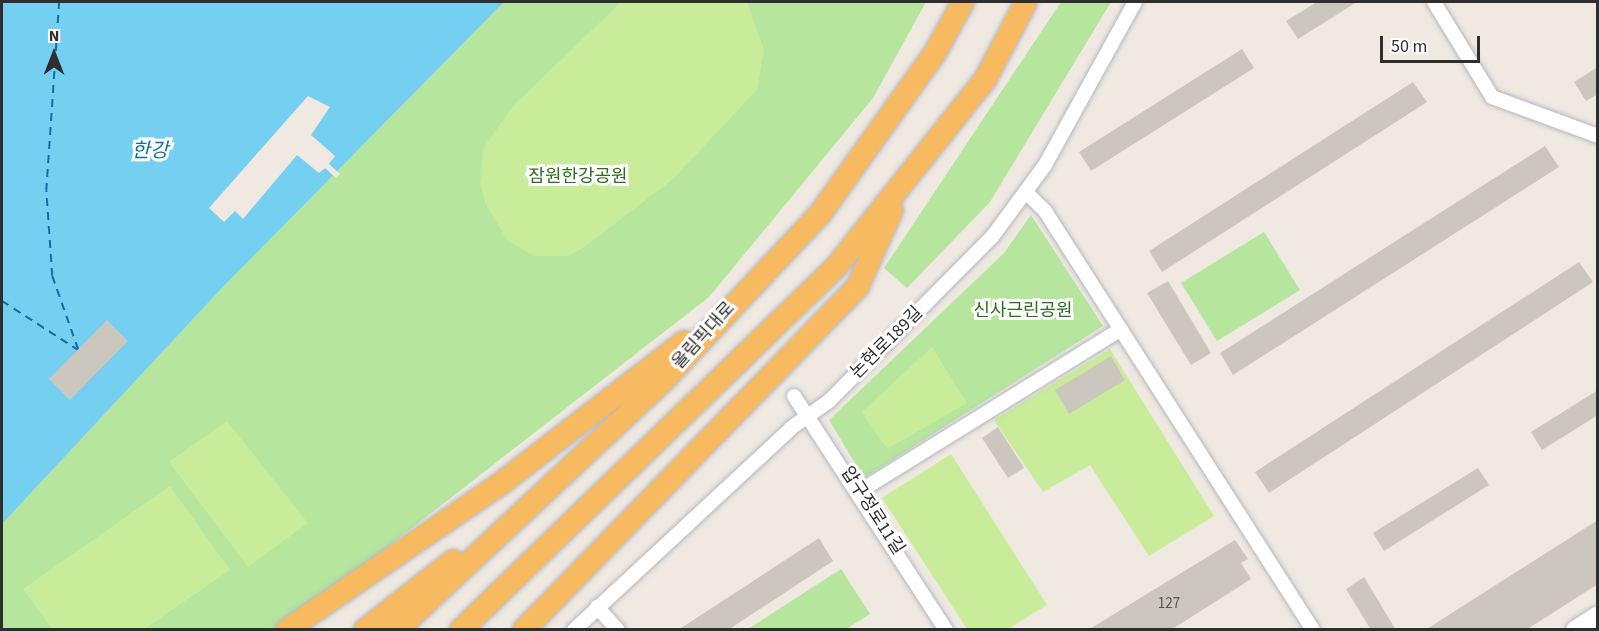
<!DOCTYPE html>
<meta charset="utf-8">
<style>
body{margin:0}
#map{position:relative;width:1599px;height:631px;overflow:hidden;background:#efe9e1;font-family:"Source Sans 3","Noto Sans KR",sans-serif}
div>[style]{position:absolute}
.green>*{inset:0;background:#b6e59e}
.pitch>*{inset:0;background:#c9ec9a}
.water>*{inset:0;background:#75cff0}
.pier>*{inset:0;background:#efe9e1}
.ferry>*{height:1.5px;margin-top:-0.75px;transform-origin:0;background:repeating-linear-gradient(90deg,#0d6fa3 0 8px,transparent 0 14px)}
.building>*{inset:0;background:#cbc7bf}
.roads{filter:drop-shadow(0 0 2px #b4b7c1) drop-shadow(0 0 2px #b4b7c1)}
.minor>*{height:14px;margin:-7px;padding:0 7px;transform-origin:7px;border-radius:7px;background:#fff}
.secondary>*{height:18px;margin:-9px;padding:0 9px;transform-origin:9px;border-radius:9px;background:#fff}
.trunk>*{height:22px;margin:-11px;padding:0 11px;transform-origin:11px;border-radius:11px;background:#f8ba60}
span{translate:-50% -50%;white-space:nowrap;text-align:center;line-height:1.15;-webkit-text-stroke:6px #fff;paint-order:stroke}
.number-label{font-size:15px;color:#555452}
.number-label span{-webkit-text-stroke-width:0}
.park-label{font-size:18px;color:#2c6e1b}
.street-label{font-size:18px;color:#2e2e2e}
.water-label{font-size:20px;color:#0d6fa3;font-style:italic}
.frame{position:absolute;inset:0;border:3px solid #2e2e2e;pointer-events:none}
.north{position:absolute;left:24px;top:24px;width:60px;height:60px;-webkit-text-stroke:4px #fff;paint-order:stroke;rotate:0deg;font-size:16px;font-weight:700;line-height:24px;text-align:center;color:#2e2e2e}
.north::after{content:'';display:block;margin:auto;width:21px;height:27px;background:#2e2e2e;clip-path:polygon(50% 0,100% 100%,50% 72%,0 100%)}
.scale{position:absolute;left:1380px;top:36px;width:100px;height:27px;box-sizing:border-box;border:3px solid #2e2e2e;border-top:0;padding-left:8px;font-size:18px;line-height:21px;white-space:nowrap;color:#2e2e2e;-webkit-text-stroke:4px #fff;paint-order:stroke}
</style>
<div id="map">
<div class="green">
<div style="clip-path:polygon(504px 2px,926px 2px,873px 98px,709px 297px,282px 629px,2px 629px,2px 524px,222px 288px)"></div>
<div style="clip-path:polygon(1061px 2px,1111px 2px,990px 202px,907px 288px,884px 268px)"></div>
<div style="clip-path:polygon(1031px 215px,1103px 326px,864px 478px,829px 420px,1004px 253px)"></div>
<div style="clip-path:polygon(1264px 232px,1300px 290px,1217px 341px,1181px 283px)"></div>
<div style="clip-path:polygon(841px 569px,870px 614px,846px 629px,748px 629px)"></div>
</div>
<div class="pitch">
<div style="clip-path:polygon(621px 2px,747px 2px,764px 50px,757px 90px,673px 179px,583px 248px,568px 256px,534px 256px,508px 241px,486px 205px,480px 184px,483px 149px,513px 106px)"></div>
<div style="clip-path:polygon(932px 347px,967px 403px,887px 449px,862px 412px)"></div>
<div style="clip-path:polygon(1110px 349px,1214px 516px,1149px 556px,1090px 465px,1043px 492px,994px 420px)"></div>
<div style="clip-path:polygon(227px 421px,308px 523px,248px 567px,169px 462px)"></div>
<div style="clip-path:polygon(951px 454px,1047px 605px,1008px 629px,967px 629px,882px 498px)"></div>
<div style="clip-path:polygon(170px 486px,230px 570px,144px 629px,52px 629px,23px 589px)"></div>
</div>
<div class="water">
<div style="clip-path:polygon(2px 2px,504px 2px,222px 288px,2px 524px)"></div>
</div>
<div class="pier">
<div style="clip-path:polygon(308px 96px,330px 107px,311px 135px,335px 156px,329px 164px,340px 174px,336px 178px,325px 168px,319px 173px,297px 155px,243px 219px,235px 211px,224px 222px,209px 208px)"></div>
</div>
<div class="ferry">
<div style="left:2px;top:301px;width:90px;rotate:32.8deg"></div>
<div style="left:78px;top:350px;width:78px;rotate:-109.4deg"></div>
<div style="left:52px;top:276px;width:85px;rotate:-94deg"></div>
<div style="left:46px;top:191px;width:189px;rotate:-86.1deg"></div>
</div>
<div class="building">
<div style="clip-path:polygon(1317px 2px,1357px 2px,1298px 39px,1286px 21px)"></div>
<div style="clip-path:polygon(1242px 49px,1254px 68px,1091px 171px,1079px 152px)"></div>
<div style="clip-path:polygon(1598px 67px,1598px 94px,1586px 101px,1574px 82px)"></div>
<div style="clip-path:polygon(1413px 82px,1427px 102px,1162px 272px,1149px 251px)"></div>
<div style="clip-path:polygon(1545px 146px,1559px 167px,1233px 375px,1220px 353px)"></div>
<div style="clip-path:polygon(1579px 262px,1593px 282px,1269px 493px,1255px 472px)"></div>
<div style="clip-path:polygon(1168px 281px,1211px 353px,1191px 365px,1147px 293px)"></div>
<div style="clip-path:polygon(107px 320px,128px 341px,70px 400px,49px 379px)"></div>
<div style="clip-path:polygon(1111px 356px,1125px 380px,1069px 414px,1055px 390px)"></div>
<div style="clip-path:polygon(1598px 390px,1598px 415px,1542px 450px,1531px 432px)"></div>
<div style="clip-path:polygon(998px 427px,1024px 468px,1008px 478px,982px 438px)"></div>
<div style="clip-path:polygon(1478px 468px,1489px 485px,1384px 551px,1373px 533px)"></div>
<div style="clip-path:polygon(1598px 520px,1598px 584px,1526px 630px,1425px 630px)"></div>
<div style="clip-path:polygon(819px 538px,833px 561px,728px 630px,678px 630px)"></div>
<div style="clip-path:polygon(1235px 540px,1248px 559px,1241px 563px,1251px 579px,1171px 630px,1088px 630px)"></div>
<div style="clip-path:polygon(1364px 577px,1396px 630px,1371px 630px,1346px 589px)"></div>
</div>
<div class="roads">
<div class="minor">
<div style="left:1434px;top:2px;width:111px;rotate:58.6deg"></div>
<div style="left:1492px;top:97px;width:113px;rotate:20.2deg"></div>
<div style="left:1027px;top:193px;width:25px;rotate:45deg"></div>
<div style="left:1045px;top:211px;width:497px;rotate:57.4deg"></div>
<div style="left:794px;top:396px;width:279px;rotate:57deg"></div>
<div style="left:860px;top:491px;width:307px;rotate:-31.8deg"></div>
<div style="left:597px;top:607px;width:31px;rotate:48deg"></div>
<div style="left:574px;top:630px;width:296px;rotate:-42.9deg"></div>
<div style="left:791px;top:428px;width:47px;rotate:-35.4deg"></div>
<div style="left:829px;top:401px;width:231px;rotate:-45.2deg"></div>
<div style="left:992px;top:237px;width:89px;rotate:-53.6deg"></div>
<div style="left:1045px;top:165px;width:186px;rotate:-61.1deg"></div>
</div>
<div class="secondary">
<div style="left:1575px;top:630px;width:27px;rotate:-33deg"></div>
</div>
<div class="trunk">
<div style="left:287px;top:630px;width:262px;rotate:-34.4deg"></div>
<div style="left:503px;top:482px;width:229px;rotate:-37.7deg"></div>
<div style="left:365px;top:630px;width:112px;rotate:-38.1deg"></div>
<div style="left:397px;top:630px;width:367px;rotate:-43.1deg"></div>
<div style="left:665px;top:379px;width:226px;rotate:-46.8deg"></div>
<div style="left:820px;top:214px;width:198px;rotate:-54.5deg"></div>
<div style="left:935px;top:53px;width:58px;rotate:-61.2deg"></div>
<div style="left:461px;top:630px;width:522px;rotate:-44.07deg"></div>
<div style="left:836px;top:267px;width:239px;rotate:-51.5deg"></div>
<div style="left:985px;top:80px;width:88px;rotate:-62.3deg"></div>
<div style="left:524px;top:630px;width:479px;rotate:-45.8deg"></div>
<div style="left:858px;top:286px;width:83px;rotate:-65.9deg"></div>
</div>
</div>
<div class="number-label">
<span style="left:1169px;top:604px">127</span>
</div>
<div class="park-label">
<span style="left:578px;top:177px">잠원한강공원</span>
<span style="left:1023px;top:311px">신사근린공원</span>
</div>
<div class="street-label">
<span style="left:704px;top:336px;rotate:-48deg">올림픽대로</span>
<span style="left:887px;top:343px;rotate:-45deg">논현로189길</span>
<span style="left:872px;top:511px;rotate:57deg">압구정로11길</span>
</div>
<div class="water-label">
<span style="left:150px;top:151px">한강</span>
</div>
<div class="frame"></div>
<div class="north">N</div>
<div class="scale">50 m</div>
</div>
